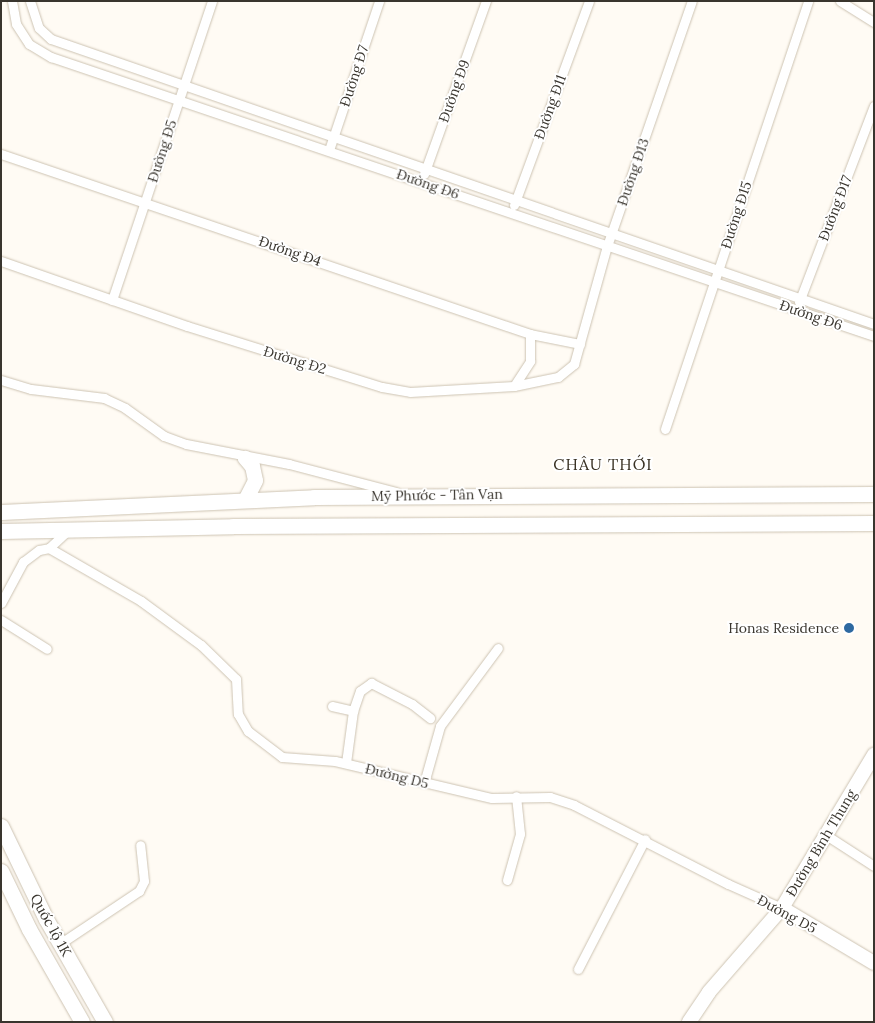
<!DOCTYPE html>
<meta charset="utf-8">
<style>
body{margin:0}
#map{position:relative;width:875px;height:1023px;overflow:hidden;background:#fffbf4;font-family:Lora,serif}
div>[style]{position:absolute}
.roads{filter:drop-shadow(0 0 1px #cdc3b2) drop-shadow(0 0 1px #cdc3b2)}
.street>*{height:9px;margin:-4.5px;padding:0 4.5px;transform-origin:4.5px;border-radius:4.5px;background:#fff}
.secondary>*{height:14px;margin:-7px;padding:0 7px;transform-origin:7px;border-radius:7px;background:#fff}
.primary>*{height:15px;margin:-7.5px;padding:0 7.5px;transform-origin:7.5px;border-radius:7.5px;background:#fff}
.dots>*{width:14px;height:14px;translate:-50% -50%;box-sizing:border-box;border:2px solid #fff;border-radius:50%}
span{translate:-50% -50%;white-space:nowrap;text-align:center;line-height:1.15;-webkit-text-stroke:4px #fff;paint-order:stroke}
.street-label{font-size:14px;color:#39352e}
.poi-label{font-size:14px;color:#39352e}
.right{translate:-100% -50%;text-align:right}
.quarter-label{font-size:16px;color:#3a3224;letter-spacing:1px}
.frame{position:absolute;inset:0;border:2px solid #39352e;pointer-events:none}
</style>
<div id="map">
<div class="roads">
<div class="street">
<div style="left:12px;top:1px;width:23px;rotate:80deg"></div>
<div style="left:16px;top:24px;width:24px;rotate:57deg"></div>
<div style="left:29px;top:44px;width:26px;rotate:31deg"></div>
<div style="left:51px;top:57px;width:869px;rotate:18.73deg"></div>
<div style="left:30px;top:1px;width:28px;rotate:72deg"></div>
<div style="left:39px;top:28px;width:16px;rotate:43deg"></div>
<div style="left:51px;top:39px;width:871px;rotate:19.1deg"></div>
<div style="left:840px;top:1px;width:40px;rotate:32deg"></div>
<div style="left:329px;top:150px;width:157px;rotate:-71.4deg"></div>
<div style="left:1px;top:154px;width:559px;rotate:18.79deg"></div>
<div style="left:530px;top:334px;width:51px;rotate:11.3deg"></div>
<div style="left:424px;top:174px;width:184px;rotate:-70.3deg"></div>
<div style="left:514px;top:205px;width:217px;rotate:-69.8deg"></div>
<div style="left:1px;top:261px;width:197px;rotate:19.3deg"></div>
<div style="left:187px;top:326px;width:204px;rotate:17.4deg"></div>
<div style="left:382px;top:387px;width:28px;rotate:10deg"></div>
<div style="left:410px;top:392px;width:104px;rotate:-3.3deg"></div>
<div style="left:514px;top:386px;width:45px;rotate:-11.6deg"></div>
<div style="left:558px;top:377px;width:21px;rotate:-39deg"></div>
<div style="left:574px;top:364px;width:123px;rotate:-74.4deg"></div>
<div style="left:607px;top:246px;width:259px;rotate:-70.9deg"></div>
<div style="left:112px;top:300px;width:315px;rotate:-71.5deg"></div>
<div style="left:799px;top:302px;width:210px;rotate:-69.1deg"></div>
<div style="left:1px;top:380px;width:31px;rotate:17deg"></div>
<div style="left:31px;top:389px;width:74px;rotate:7deg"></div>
<div style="left:104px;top:398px;width:23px;rotate:25deg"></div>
<div style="left:125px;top:408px;width:48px;rotate:35.7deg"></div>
<div style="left:164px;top:436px;width:23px;rotate:20deg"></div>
<div style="left:186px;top:444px;width:105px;rotate:11deg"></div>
<div style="left:289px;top:464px;width:111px;rotate:14.7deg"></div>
<div style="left:514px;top:386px;width:30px;rotate:-57deg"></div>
<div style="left:530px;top:361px;width:27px;rotate:-90deg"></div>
<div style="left:665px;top:429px;width:451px;rotate:-71.5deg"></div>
<div style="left:49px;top:548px;width:26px;rotate:-43deg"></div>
<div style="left:1px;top:603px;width:47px;rotate:-61.8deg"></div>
<div style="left:23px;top:562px;width:20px;rotate:-37deg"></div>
<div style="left:39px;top:550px;width:10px;rotate:-11deg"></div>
<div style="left:49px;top:548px;width:106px;rotate:29.9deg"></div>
<div style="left:141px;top:601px;width:74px;rotate:36.3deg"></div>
<div style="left:201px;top:645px;width:49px;rotate:44.2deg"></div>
<div style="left:236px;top:679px;width:35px;rotate:87deg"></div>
<div style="left:238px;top:714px;width:20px;rotate:60deg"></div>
<div style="left:248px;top:731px;width:43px;rotate:37.4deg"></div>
<div style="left:282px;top:757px;width:53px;rotate:4.3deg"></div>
<div style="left:335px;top:761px;width:161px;rotate:13.3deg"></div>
<div style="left:492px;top:798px;width:58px;rotate:-1deg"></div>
<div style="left:550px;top:797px;width:25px;rotate:18deg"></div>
<div style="left:574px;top:805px;width:173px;rotate:27.2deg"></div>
<div style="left:728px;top:884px;width:59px;rotate:24deg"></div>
<div style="left:1px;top:620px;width:54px;rotate:32.2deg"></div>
<div style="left:332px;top:706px;width:22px;rotate:13deg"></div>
<div style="left:353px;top:711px;width:52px;rotate:97.7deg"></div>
<div style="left:353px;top:711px;width:21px;rotate:-71deg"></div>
<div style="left:360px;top:691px;width:14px;rotate:-36deg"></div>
<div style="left:371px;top:683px;width:46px;rotate:27.1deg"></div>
<div style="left:412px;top:704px;width:23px;rotate:38deg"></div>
<div style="left:424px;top:783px;width:59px;rotate:-74.3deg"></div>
<div style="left:440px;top:726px;width:97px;rotate:-53.4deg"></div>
<div style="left:826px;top:835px;width:57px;rotate:32.9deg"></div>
<div style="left:507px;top:880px;width:48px;rotate:-74.2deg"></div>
<div style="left:520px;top:834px;width:38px;rotate:-96deg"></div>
<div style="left:61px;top:943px;width:94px;rotate:-33.7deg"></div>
<div style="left:139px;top:891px;width:11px;rotate:-63deg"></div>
<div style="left:144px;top:881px;width:36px;rotate:-96deg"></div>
<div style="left:578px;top:969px;width:146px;rotate:-62.7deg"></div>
</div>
<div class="secondary">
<div style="left:782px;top:908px;width:107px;rotate:30.9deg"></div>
<div style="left:689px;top:1022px;width:36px;rotate:-56deg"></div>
<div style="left:709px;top:992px;width:111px;rotate:-49deg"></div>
<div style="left:782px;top:908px;width:179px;rotate:-59deg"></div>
</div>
<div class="primary">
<div style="left:245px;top:500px;width:22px;rotate:-63deg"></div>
<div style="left:255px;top:480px;width:14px;rotate:-102deg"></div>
<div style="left:252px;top:466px;width:11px;rotate:-131deg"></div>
<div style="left:1px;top:512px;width:313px;rotate:-2.7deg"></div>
<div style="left:314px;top:497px;width:560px;rotate:-0.31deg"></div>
<div style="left:1px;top:531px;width:232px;rotate:-1.2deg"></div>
<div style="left:233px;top:526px;width:641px;rotate:-0.27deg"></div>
<div style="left:1px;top:826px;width:103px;rotate:64.2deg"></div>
<div style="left:46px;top:919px;width:119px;rotate:60.2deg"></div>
<div style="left:1px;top:871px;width:64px;rotate:64.2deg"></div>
<div style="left:29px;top:929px;width:107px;rotate:60.3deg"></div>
</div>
</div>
<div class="dots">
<div style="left:849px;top:628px;background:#2e69a1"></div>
</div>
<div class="street-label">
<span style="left:354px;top:76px;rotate:-72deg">Đường Đ7</span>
<span style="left:454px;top:91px;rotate:-70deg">Đường Đ9</span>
<span style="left:550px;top:107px;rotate:-70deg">Đường Đ11</span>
<span style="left:162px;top:151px;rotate:-72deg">Đường Đ5</span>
<span style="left:633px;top:172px;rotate:-71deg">Đường Đ13</span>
<span style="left:428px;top:184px;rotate:19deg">Đường Đ6</span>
<span style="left:835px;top:208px;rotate:-69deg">Đường Đ17</span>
<span style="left:736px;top:215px;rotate:-72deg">Đường Đ15</span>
<span style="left:290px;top:251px;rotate:19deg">Đường Đ4</span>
<span style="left:811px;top:315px;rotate:19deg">Đường Đ6</span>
<span style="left:295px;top:360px;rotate:17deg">Đường Đ2</span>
<span style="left:437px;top:495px;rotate:-1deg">Mỹ Phước - Tân Vạn</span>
<span style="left:397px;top:776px;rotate:14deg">Đường D5</span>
<span style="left:821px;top:843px;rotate:-59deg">Đường Bình Thung</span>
<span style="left:787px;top:914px;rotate:28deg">Đường D5</span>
<span style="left:51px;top:925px;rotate:61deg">Quốc lộ 1K</span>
</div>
<div class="poi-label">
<span class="right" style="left:839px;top:628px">Honas Residence</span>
</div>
<div class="quarter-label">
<span style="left:603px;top:464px">CHÂU THỚI</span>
</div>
<div class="frame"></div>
</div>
